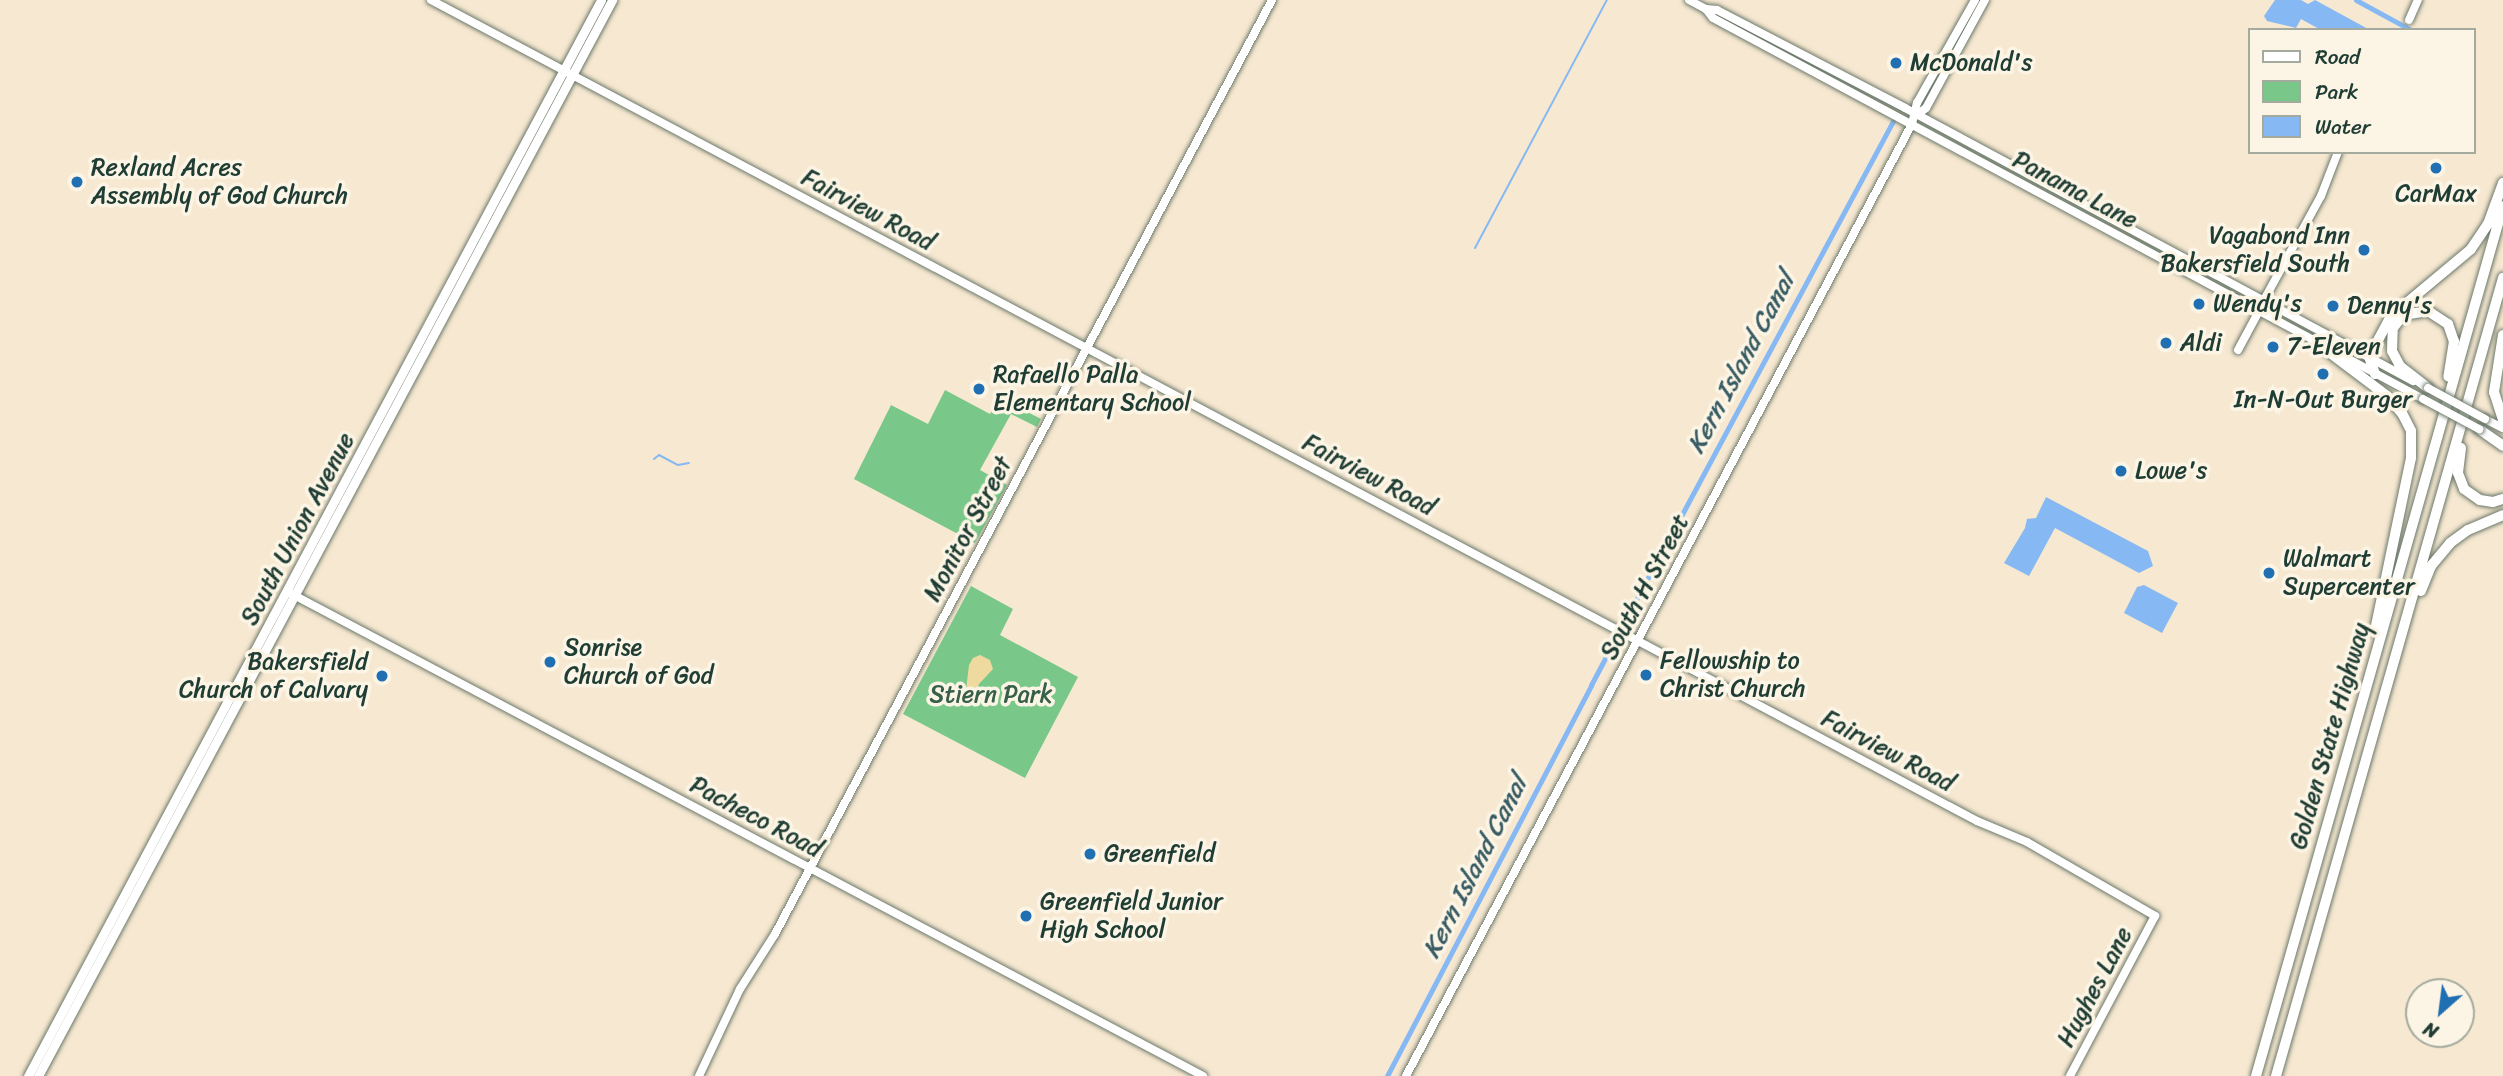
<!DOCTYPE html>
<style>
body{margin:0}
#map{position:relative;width:2503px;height:1076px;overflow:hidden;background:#f7e8d1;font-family:Sriracha,sans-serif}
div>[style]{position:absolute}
.green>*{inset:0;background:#7ac889}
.sand>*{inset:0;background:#eeda9e}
.water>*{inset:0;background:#86b9f4}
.stream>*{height:2px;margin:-1px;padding:0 1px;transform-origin:1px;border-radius:1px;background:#86b9f4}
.canal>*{height:5px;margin:-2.5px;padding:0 2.5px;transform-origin:2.5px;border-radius:2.5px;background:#86b9f4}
.roads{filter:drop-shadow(0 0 2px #6b796b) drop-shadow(0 0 2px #6b796b)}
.secondary>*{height:8px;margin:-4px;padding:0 4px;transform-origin:4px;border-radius:4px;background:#fff}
.primary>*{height:9px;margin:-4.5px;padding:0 4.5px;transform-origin:4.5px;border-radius:4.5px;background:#fff}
.highway>*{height:10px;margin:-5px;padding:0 5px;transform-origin:5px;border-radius:5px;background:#fff}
.bridges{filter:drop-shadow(0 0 2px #6b796b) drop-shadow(0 0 2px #6b796b)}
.secondary-bridge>*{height:8px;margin:-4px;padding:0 4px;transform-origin:4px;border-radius:4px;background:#fff}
.dots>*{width:19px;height:19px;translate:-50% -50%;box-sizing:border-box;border:4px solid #fcf5e5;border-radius:50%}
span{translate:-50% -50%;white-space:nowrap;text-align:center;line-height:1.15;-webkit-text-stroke:7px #fcf5e5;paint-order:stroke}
.poi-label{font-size:24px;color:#1f3d34}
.left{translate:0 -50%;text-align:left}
.right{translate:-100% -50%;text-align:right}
.street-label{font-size:24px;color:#1f3d34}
.park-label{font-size:24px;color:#366049}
.water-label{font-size:26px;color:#395c64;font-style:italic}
.legend{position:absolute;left:2248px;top:28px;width:228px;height:126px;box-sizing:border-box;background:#fcf5e5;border:2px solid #a4ab9e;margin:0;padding:9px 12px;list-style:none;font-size:21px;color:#1f3d34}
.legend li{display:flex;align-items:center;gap:14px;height:35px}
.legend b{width:35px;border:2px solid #a4ab9e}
.north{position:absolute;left:2405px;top:978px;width:70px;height:70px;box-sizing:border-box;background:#fcf5e5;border:2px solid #a4ab9e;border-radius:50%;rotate:208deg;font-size:19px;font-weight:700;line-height:28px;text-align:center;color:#1f3d34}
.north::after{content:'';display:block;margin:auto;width:24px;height:32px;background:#1f6fb2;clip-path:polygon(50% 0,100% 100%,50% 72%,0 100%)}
</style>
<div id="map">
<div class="green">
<div style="clip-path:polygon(945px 390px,990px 414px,999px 397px,1041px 419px,1037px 427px,1011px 414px,980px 470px,1007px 485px,975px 543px,854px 479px,891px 405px,928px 424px)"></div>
<div style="clip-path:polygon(971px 586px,1013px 609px,1000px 635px,1078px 677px,1025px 778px,903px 714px)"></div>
</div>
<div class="sand">
<div style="clip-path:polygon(980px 655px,990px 660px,993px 669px,979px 684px,976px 692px,970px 694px,966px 690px,969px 665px,973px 658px)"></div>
</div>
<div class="water">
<div style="clip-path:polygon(2275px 0,2301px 0,2308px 4px,2315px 0,2370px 30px,2321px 30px,2301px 19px,2296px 28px,2267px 21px,2264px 16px)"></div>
<div style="clip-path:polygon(2046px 497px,2148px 551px,2153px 566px,2139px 573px,2055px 528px,2029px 576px,2004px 563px,2025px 528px,2027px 519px,2036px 518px)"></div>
<div style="clip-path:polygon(2144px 585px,2178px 603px,2162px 633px,2124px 613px,2137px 587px)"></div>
</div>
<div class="stream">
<div style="left:1475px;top:248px;width:281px;rotate:-62deg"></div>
<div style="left:654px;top:459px;width:6px;rotate:-39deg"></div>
<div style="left:659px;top:455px;width:21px;rotate:28deg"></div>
<div style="left:678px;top:465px;width:11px;rotate:-10deg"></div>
</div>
<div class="canal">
<div style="left:2356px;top:0;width:63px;rotate:28.6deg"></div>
<div style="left:1629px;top:624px;width:11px;rotate:-90deg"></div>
<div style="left:1629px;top:613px;width:558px;rotate:-61.78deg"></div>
<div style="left:1387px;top:1076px;width:441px;rotate:-62.4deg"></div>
<div style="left:1591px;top:685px;width:41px;rotate:-62.2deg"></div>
<div style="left:1610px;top:649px;width:13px;rotate:-39deg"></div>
</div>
<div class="roads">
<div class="secondary">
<div style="left:431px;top:0;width:1750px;rotate:27.97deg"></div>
<div style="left:1977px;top:821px;width:54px;rotate:22.8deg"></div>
<div style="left:2027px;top:842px;width:148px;rotate:30deg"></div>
<div style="left:2155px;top:916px;width:181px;rotate:118deg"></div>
<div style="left:1689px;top:0;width:19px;rotate:28deg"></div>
<div style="left:1706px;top:9px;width:11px;rotate:5deg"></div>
<div style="left:1717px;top:10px;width:212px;rotate:27.5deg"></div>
<div style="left:1905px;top:108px;width:577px;rotate:28.25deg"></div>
<div style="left:1706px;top:9px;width:11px;rotate:52deg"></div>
<div style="left:1713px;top:18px;width:685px;rotate:28.21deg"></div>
<div style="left:2409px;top:20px;width:22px;rotate:-66deg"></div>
<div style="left:1917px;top:115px;width:11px;rotate:-38deg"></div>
<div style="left:1926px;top:108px;width:123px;rotate:-61.4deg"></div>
<div style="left:2264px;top:300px;width:119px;rotate:-61.3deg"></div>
<div style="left:2321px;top:196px;width:47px;rotate:-68.9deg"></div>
<div style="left:2238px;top:350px;width:44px;rotate:-61.7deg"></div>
<div style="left:2332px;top:350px;width:103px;rotate:28.3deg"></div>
<div style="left:2485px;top:419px;width:20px;rotate:27deg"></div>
<div style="left:290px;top:593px;width:1033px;rotate:27.88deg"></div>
<div style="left:699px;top:1076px;width:96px;rotate:-64.8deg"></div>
<div style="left:740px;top:989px;width:65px;rotate:-57.5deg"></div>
<div style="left:775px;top:934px;width:1058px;rotate:-61.98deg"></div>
<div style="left:1406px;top:1076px;width:1078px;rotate:-62.01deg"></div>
<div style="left:1912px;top:124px;width:22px;rotate:-77deg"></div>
<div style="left:1917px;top:103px;width:118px;rotate:-60.6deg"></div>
</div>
<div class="primary">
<div style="left:28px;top:1076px;width:1219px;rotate:-61.96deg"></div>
<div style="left:38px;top:1076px;width:1220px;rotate:-61.92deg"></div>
</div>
<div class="highway">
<div style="left:2503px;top:335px;width:58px;rotate:99deg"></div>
<div style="left:2494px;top:392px;width:29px;rotate:72deg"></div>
<div style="left:2313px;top:340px;width:93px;rotate:37.1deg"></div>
<div style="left:2387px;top:396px;width:23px;rotate:49deg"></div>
<div style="left:2402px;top:413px;width:20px;rotate:63deg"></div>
<div style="left:2411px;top:431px;width:27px;rotate:90deg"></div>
<div style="left:2411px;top:458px;width:176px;rotate:101.8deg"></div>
<div style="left:2375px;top:374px;width:18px;rotate:-109deg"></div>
<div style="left:2369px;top:357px;width:47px;rotate:-61.8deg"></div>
<div style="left:2391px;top:316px;width:104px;rotate:-39.9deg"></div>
<div style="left:2471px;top:249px;width:30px;rotate:-56deg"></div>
<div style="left:2488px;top:224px;width:44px;rotate:-69.9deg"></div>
<div style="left:2428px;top:388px;width:36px;rotate:-142deg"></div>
<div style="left:2400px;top:366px;width:17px;rotate:-118deg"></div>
<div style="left:2392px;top:351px;width:23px;rotate:-88deg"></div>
<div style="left:2393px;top:328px;width:16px;rotate:-52deg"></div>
<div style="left:2403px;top:315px;width:25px;rotate:-9deg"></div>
<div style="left:2428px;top:311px;width:24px;rotate:33deg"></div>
<div style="left:2448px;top:324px;width:18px;rotate:71deg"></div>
<div style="left:2454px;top:341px;width:36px;rotate:99deg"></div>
<div style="left:2479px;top:429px;width:29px;rotate:35deg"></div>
<div style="left:2461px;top:448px;width:25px;rotate:97deg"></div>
<div style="left:2458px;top:473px;width:17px;rotate:69deg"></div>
<div style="left:2464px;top:489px;width:19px;rotate:35deg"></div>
<div style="left:2480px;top:500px;width:13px;rotate:9deg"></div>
<div style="left:2493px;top:502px;width:10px;rotate:-17deg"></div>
<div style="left:2421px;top:591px;width:27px;rotate:-68deg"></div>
<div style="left:2431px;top:566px;width:30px;rotate:-50deg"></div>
<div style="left:2450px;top:543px;width:22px;rotate:-36deg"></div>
<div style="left:2468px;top:530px;width:38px;rotate:-23deg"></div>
<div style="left:2256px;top:1076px;width:904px;rotate:-74.15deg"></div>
<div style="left:2276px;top:1076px;width:830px;rotate:-74.12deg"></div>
</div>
</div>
<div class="bridges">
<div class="secondary-bridge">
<div style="left:2428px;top:388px;width:65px;rotate:28.5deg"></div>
<div style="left:2423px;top:399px;width:64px;rotate:28.2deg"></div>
</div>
</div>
<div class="dots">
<div style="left:1896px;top:63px;background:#1f6fb2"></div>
<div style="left:2436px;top:168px;background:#1f6fb2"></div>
<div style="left:77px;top:182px;background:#1f6fb2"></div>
<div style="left:2364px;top:250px;background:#1f6fb2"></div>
<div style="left:2199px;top:304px;background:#1f6fb2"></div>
<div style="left:2333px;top:306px;background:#1f6fb2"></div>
<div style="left:2166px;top:343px;background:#1f6fb2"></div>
<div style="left:2273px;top:347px;background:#1f6fb2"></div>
<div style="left:2323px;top:374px;background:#1f6fb2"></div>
<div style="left:979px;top:389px;background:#1f6fb2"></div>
<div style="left:2121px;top:471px;background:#1f6fb2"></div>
<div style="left:2269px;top:573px;background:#1f6fb2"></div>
<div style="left:550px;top:662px;background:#1f6fb2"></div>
<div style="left:1646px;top:675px;background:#1f6fb2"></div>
<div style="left:382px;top:676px;background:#1f6fb2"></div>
<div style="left:1090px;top:854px;background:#1f6fb2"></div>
<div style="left:1026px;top:916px;background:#1f6fb2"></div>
</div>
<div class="poi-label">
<span class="left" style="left:1910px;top:63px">McDonald's</span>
<span class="left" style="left:91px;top:182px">Rexland Acres<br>Assembly of God Church</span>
<span style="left:2436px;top:194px">CarMax</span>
<span class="right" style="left:2350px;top:250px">Vagabond Inn<br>Bakersfield South</span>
<span class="left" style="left:2213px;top:304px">Wendy's</span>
<span class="left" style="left:2347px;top:306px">Denny's</span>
<span class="left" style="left:2180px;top:343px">Aldi</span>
<span class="left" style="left:2287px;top:347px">7-Eleven</span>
<span class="left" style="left:993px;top:389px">Rafaello Palla<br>Elementary School</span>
<span style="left:2323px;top:400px">In-N-Out Burger</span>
<span class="left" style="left:2135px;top:471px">Lowe's</span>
<span class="left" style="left:2283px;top:573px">Walmart<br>Supercenter</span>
<span class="left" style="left:564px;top:662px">Sonrise<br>Church of God</span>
<span class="left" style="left:1660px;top:675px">Fellowship to<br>Christ Church</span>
<span class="right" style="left:368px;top:676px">Bakersfield<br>Church of Calvary</span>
<span class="left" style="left:1104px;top:854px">Greenfield</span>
<span class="left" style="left:1040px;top:916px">Greenfield Junior<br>High School</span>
</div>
<div class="street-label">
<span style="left:2075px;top:190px;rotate:28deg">Panama Lane</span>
<span style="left:868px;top:210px;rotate:28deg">Fairview Road</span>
<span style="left:1369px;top:475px;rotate:28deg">Fairview Road</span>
<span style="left:298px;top:529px;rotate:-62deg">South Union Avenue</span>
<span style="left:968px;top:529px;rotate:-62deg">Monitor Street</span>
<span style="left:1645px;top:587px;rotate:-62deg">South H Street</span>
<span style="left:2330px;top:736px;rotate:-74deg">Golden State Highway</span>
<span style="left:1888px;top:751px;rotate:28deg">Fairview Road</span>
<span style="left:756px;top:817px;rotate:28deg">Pacheco Road</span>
<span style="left:2095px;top:987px;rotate:-62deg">Hughes Lane</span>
</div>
<div class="park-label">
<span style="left:991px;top:695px">Stiern Park</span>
</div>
<div class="water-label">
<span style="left:1741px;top:363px;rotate:-62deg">Kern Island Canal</span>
<span style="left:1475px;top:867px;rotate:-63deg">Kern Island Canal</span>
</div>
<ul class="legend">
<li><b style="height:9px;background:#fff"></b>Road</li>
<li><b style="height:19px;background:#7ac889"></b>Park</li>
<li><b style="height:19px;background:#86b9f4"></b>Water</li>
</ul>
<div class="north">N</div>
</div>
